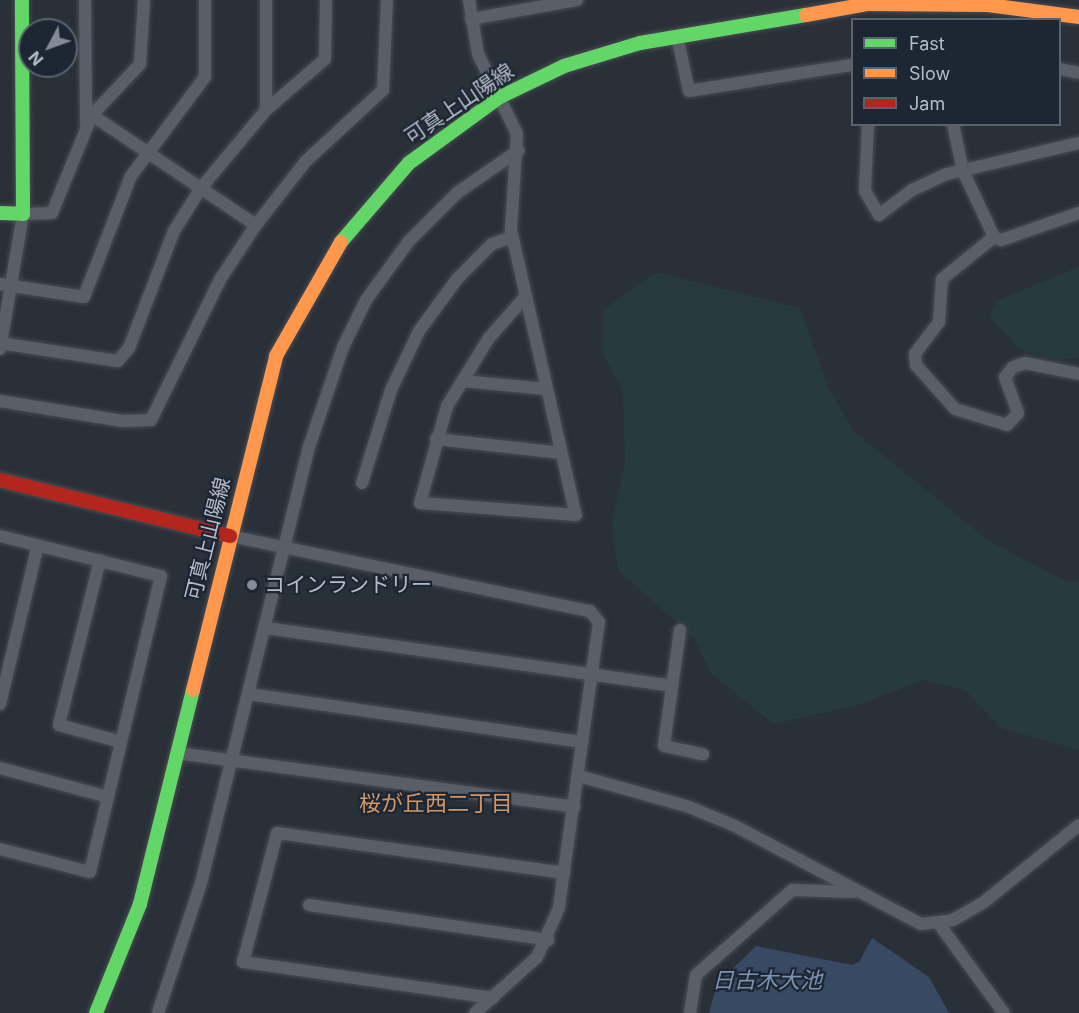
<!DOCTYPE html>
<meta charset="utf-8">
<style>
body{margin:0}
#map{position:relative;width:1079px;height:1013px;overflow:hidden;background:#2a3038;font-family:Inter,"Noto Sans JP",sans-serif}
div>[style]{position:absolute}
.green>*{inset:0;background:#273a3e}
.water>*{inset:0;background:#384963}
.roads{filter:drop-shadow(0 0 2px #484c53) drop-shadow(0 0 2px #484c53)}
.street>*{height:12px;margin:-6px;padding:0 6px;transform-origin:6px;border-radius:6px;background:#5a5e66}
.fast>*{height:14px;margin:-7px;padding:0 7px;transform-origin:7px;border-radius:7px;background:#63d668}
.slow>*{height:14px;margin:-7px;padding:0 7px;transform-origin:7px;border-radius:7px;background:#ff974d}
.jam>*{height:14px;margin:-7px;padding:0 7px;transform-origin:7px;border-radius:7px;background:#b3261e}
.dots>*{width:16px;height:16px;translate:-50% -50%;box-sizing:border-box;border:3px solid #1d2633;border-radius:50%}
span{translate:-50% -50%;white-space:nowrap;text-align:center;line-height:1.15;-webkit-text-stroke:4.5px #1d2633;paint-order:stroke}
.street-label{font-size:21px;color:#b4bcc9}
.poi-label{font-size:21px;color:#b4bcc9}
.left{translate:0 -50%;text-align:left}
.neighbourhood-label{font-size:22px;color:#d59563}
.water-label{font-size:22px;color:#7c92b1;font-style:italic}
.legend{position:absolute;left:851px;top:18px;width:210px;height:108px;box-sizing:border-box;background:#1d2633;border:2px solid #59626f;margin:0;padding:8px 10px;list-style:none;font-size:18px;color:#b4bcc9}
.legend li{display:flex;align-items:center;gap:12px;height:30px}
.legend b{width:30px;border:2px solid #59626f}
.north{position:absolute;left:18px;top:18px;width:60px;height:60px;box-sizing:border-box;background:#1d2633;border:2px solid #59626f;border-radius:50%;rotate:229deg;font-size:16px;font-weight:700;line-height:24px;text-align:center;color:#b4bcc9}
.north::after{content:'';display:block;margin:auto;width:21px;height:27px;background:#848b96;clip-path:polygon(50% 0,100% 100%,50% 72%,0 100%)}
</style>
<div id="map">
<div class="green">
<div style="clip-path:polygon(1079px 267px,1079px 358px,1057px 360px,1020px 350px,990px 317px,996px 301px)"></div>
<div style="clip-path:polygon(656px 272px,800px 308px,828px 387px,853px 431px,989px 541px,1065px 581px,1079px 582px,1079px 750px,1001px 728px,965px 690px,923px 680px,858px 705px,773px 724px,711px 673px,694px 638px,618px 570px,612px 524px,625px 462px,623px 392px,602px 351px,603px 310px)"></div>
</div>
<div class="water">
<div style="clip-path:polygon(872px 938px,929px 977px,949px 1013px,709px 1013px,717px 984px,756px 946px,852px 965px,859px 962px)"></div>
</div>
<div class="roads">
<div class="street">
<div style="left:85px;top:0;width:126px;rotate:89.5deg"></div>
<div style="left:266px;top:0;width:110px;rotate:90deg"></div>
<div style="left:469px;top:0;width:55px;rotate:80.5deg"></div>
<div style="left:478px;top:54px;width:89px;rotate:64deg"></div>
<div style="left:517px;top:134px;width:96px;rotate:93.6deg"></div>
<div style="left:511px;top:230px;width:292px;rotate:77.2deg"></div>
<div style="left:576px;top:515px;width:156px;rotate:-175.6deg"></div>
<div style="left:420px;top:503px;width:101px;rotate:-74.4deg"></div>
<div style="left:447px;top:406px;width:80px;rotate:-58.3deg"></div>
<div style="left:489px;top:338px;width:55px;rotate:-48.7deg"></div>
<div style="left:471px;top:19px;width:108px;rotate:-10.2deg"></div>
<div style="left:677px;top:36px;width:56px;rotate:77.7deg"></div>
<div style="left:689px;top:91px;width:165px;rotate:-9.1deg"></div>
<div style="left:1060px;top:69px;width:19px;rotate:12deg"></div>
<div style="left:92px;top:115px;width:197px;rotate:33.9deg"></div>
<div style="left:868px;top:124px;width:67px;rotate:92.6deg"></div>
<div style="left:865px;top:191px;width:28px;rotate:60deg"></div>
<div style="left:879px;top:215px;width:41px;rotate:-37.1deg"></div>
<div style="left:912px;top:190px;width:38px;rotate:-25deg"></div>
<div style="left:947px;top:174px;width:136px;rotate:-13.2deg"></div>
<div style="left:953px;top:124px;width:48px;rotate:78deg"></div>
<div style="left:963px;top:171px;width:73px;rotate:64.8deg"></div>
<div style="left:994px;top:237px;width:8px;rotate:23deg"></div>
<div style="left:1001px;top:240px;width:83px;rotate:-19.1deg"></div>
<div style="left:994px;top:237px;width:67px;rotate:141.1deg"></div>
<div style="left:942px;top:279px;width:43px;rotate:94deg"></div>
<div style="left:939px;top:322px;width:40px;rotate:127deg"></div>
<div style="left:915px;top:354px;width:11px;rotate:85deg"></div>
<div style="left:916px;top:365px;width:59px;rotate:48.4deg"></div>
<div style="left:955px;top:409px;width:54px;rotate:17.1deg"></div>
<div style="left:1007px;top:425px;width:16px;rotate:-47deg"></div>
<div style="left:1018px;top:413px;width:38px;rotate:-110deg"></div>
<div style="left:1005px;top:377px;width:13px;rotate:-51deg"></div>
<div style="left:1013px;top:367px;width:13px;rotate:-18deg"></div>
<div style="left:1025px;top:363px;width:55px;rotate:11.5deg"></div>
<div style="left:0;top:284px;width:85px;rotate:8.8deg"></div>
<div style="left:84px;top:297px;width:130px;rotate:-68.8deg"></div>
<div style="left:131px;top:176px;width:124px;rotate:-53.2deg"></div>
<div style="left:205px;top:77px;width:77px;rotate:-90deg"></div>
<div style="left:0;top:343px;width:119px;rotate:8.7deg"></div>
<div style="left:118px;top:361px;width:17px;rotate:-50deg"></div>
<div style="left:129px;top:348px;width:125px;rotate:-69deg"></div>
<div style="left:174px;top:231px;width:51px;rotate:-57.9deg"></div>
<div style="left:201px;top:188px;width:102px;rotate:-50.2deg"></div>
<div style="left:266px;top:110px;width:78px;rotate:-40.8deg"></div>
<div style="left:325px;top:59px;width:59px;rotate:-89deg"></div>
<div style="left:0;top:349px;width:137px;rotate:-80.3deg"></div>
<div style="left:23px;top:214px;width:29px;rotate:-2deg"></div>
<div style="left:52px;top:213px;width:106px;rotate:-67.8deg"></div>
<div style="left:92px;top:115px;width:70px;rotate:-46.7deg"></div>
<div style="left:140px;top:64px;width:64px;rotate:-86.4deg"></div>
<div style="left:462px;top:381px;width:84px;rotate:5.4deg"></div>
<div style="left:0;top:401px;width:124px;rotate:9.3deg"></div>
<div style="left:122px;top:421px;width:29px;rotate:-2deg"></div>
<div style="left:151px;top:420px;width:158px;rotate:-63.8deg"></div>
<div style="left:221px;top:278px;width:64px;rotate:-56.6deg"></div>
<div style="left:256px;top:225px;width:81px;rotate:-52deg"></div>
<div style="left:306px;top:161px;width:105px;rotate:-42.7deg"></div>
<div style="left:383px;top:90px;width:90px;rotate:-87.5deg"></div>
<div style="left:436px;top:439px;width:126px;rotate:6.4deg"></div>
<div style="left:362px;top:483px;width:97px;rotate:-72.7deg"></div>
<div style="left:391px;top:390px;width:65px;rotate:-64.6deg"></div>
<div style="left:419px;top:331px;width:64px;rotate:-53.8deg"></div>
<div style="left:457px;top:279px;width:49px;rotate:-45deg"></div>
<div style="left:492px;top:244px;width:21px;rotate:-19deg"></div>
<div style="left:0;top:536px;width:166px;rotate:14deg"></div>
<div style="left:161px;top:576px;width:304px;rotate:103.5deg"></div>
<div style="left:90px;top:872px;width:93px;rotate:-165.7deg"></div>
<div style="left:230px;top:536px;width:368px;rotate:11.8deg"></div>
<div style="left:590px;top:611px;width:14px;rotate:51deg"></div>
<div style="left:599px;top:622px;width:289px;rotate:98deg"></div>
<div style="left:559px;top:908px;width:54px;rotate:114.2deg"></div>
<div style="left:537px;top:957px;width:84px;rotate:137.9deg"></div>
<div style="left:100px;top:560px;width:170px;rotate:104deg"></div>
<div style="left:59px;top:725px;width:64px;rotate:15.3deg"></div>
<div style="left:266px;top:628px;width:406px;rotate:8.1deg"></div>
<div style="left:680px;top:630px;width:117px;rotate:97.9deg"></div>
<div style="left:664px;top:746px;width:40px;rotate:12deg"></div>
<div style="left:249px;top:694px;width:337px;rotate:8.2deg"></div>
<div style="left:0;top:704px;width:163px;rotate:-76.6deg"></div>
<div style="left:177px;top:753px;width:401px;rotate:7.7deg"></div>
<div style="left:0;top:768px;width:112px;rotate:15deg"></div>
<div style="left:579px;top:776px;width:114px;rotate:15.7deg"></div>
<div style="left:689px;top:807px;width:50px;rotate:22.4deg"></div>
<div style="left:735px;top:826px;width:210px;rotate:27.8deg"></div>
<div style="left:921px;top:924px;width:32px;rotate:-7deg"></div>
<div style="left:953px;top:920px;width:36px;rotate:-30deg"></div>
<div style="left:984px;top:902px;width:122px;rotate:-39deg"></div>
<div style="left:309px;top:905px;width:242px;rotate:8.3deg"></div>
<div style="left:939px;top:924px;width:110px;rotate:53.9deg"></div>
<div style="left:493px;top:998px;width:253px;rotate:-171.8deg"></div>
<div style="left:243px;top:962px;width:133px;rotate:-75.2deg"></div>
<div style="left:277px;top:833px;width:290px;rotate:7.9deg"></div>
<div style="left:158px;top:1013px;width:137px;rotate:-71.7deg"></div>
<div style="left:201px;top:883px;width:449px;rotate:-76.1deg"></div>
<div style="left:309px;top:447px;width:106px;rotate:-71.2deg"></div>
<div style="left:343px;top:347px;width:52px;rotate:-63.9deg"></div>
<div style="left:366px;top:300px;width:73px;rotate:-53.9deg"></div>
<div style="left:409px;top:241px;width:68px;rotate:-45deg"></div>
<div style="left:457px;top:193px;width:75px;rotate:-34.7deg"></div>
<div style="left:690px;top:1013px;width:38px;rotate:-81deg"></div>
<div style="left:696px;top:975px;width:128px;rotate:-41.5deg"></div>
<div style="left:792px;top:890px;width:62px;rotate:1.8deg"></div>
</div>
<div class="fast">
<div style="left:0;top:213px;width:23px;rotate:2deg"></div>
<div style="left:23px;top:214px;width:214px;rotate:-90.3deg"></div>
<div style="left:341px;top:242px;width:104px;rotate:-49.3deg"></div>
<div style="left:409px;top:163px;width:112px;rotate:-36deg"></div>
<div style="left:500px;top:97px;width:71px;rotate:-25.8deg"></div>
<div style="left:564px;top:66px;width:79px;rotate:-16.8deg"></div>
<div style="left:640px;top:43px;width:168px;rotate:-9.6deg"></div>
<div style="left:96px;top:1013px;width:118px;rotate:-68deg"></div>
<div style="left:140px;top:904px;width:220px;rotate:-76.1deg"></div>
</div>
<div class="slow">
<div style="left:806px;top:15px;width:62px;rotate:-10.2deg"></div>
<div style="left:867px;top:4px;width:121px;rotate:0.5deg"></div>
<div style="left:988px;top:5px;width:92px;rotate:7.5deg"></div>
<div style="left:193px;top:690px;width:344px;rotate:-76deg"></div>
<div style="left:276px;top:356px;width:131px;rotate:-60.3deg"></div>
</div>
<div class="jam">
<div style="left:0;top:480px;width:237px;rotate:13.7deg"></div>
</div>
</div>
<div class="dots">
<div style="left:252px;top:585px;background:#848b96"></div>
</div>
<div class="street-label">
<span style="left:459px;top:104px;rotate:-34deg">可真上山陽線</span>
<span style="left:208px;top:539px;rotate:-76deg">可真上山陽線</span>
</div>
<div class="poi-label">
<span class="left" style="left:264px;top:585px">コインランドリー</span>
</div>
<div class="neighbourhood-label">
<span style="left:436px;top:804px">桜が丘西二丁目</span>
</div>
<div class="water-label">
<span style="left:767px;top:981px">日古木大池</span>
</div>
<ul class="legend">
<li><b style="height:8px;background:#63d668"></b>Fast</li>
<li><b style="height:8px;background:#ff974d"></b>Slow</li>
<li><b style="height:8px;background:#b3261e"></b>Jam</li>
</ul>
<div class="north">N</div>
</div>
